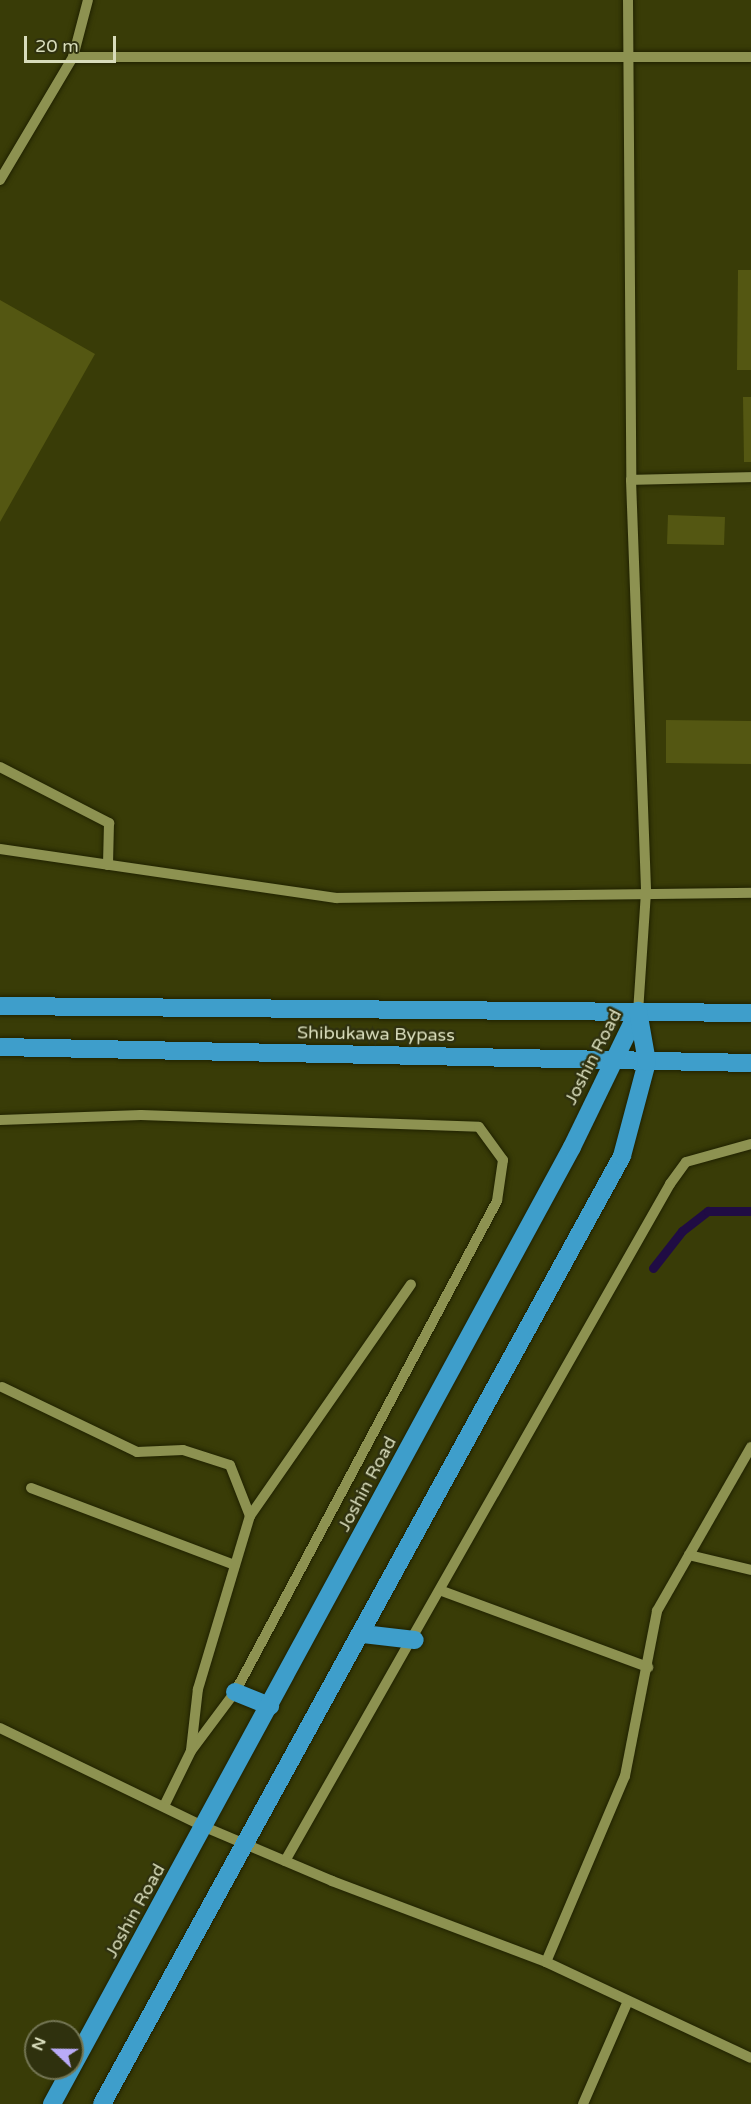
<!DOCTYPE html>
<style>
body{margin:0}
#map{position:relative;width:751px;height:2104px;overflow:hidden;background:#393c07;font-family:"Varela Round",sans-serif}
div>[style]{position:absolute}
.stream>*{height:9px;margin:-4.5px;padding:0 4.5px;transform-origin:4.5px;border-radius:4.5px;background:#200c44}
.building>*{inset:0;background:#545712}
.roads{filter:drop-shadow(0 0 2px #202200) drop-shadow(0 0 2px #202200)}
.minor>*{height:10px;margin:-5px;padding:0 5px;transform-origin:5px;border-radius:5px;background:#8d9251}
.highway>*{height:18px;margin:-9px;padding:0 9px;transform-origin:9px;border-radius:9px;background:#3e9ecb}
span{translate:-50% -50%;white-space:nowrap;text-align:center;line-height:1.15;-webkit-text-stroke:5px #2f310e;paint-order:stroke}
.street-label{font-size:18px;color:#d8dcbb}
.north{position:absolute;left:24px;top:2020px;width:60px;height:60px;box-sizing:border-box;background:#2f310e;border:2px solid #737553;border-radius:50%;rotate:292deg;font-size:16px;font-weight:700;line-height:24px;text-align:center;color:#d8dcbb}
.north::after{content:'';display:block;margin:auto;width:21px;height:27px;background:#b9abf7;clip-path:polygon(50% 0,100% 100%,50% 72%,0 100%)}
.scale{position:absolute;left:24px;top:36px;width:92px;height:27px;box-sizing:border-box;border:3px solid #d8dcbb;border-top:0;padding-left:8px;font-size:18px;line-height:21px;white-space:nowrap;color:#d8dcbb;-webkit-text-stroke:4px #2f310e;paint-order:stroke}
</style>
<div id="map">
<div class="stream">
<div style="left:653px;top:1268px;width:47px;rotate:-51.9deg"></div>
<div style="left:682px;top:1231px;width:33px;rotate:-38deg"></div>
<div style="left:708px;top:1211px;width:43px"></div>
</div>
<div class="building">
<div style="clip-path:polygon(738px 270px,751px 270px,751px 370px,737px 370px)"></div>
<div style="clip-path:polygon(0 300px,95px 354px,0 522px)"></div>
<div style="clip-path:polygon(743px 397px,751px 397px,751px 462px,744px 462px)"></div>
<div style="clip-path:polygon(668px 515px,725px 517px,724px 545px,667px 544px)"></div>
<div style="clip-path:polygon(666px 720px,751px 721px,751px 764px,666px 763px)"></div>
</div>
<div class="roads">
<div class="minor">
<div style="left:628px;top:0;width:480px;rotate:89.6deg"></div>
<div style="left:631px;top:480px;width:412px;rotate:87.9deg"></div>
<div style="left:646px;top:892px;width:119px;rotate:93.8deg"></div>
<div style="left:73px;top:57px;width:678px"></div>
<div style="left:0;top:180px;width:143px;rotate:-59.3deg"></div>
<div style="left:73px;top:57px;width:59px;rotate:-75.3deg"></div>
<div style="left:631px;top:480px;width:120px;rotate:-1.4deg"></div>
<div style="left:0;top:767px;width:123px;rotate:27.2deg"></div>
<div style="left:109px;top:823px;width:42px;rotate:91.4deg"></div>
<div style="left:0;top:849px;width:340px;rotate:8.3deg"></div>
<div style="left:336px;top:898px;width:415px;rotate:-0.7deg"></div>
<div style="left:0;top:1120px;width:141px;rotate:-2deg"></div>
<div style="left:141px;top:1115px;width:338px;rotate:2deg"></div>
<div style="left:479px;top:1127px;width:41px;rotate:54deg"></div>
<div style="left:503px;top:1160px;width:41px;rotate:98.3deg"></div>
<div style="left:497px;top:1201px;width:557px;rotate:118.08deg"></div>
<div style="left:235px;top:1692px;width:74px;rotate:126.7deg"></div>
<div style="left:191px;top:1751px;width:61px;rotate:116.1deg"></div>
<div style="left:2px;top:1387px;width:150px;rotate:25.7deg"></div>
<div style="left:137px;top:1452px;width:46px;rotate:-2.5deg"></div>
<div style="left:183px;top:1450px;width:49px;rotate:17.7deg"></div>
<div style="left:230px;top:1465px;width:55px;rotate:68.6deg"></div>
<div style="left:31px;top:1488px;width:218px;rotate:20.7deg"></div>
<div style="left:689px;top:1555px;width:64px;rotate:13.6deg"></div>
<div style="left:442px;top:1591px;width:220px;rotate:20.3deg"></div>
<div style="left:0;top:1728px;width:228px;rotate:25.8deg"></div>
<div style="left:205px;top:1827px;width:138px;rotate:23deg"></div>
<div style="left:332px;top:1881px;width:229px;rotate:20.7deg"></div>
<div style="left:546px;top:1962px;width:226px;rotate:25.1deg"></div>
<div style="left:191px;top:1750px;width:61px;rotate:-83.5deg"></div>
<div style="left:198px;top:1689px;width:181px;rotate:-73.3deg"></div>
<div style="left:250px;top:1516px;width:282px;rotate:-55.2deg"></div>
<div style="left:285px;top:1861px;width:779px;rotate:-60.37deg"></div>
<div style="left:670px;top:1184px;width:27px;rotate:-54deg"></div>
<div style="left:686px;top:1162px;width:67px;rotate:-15.5deg"></div>
<div style="left:546px;top:1962px;width:202px;rotate:-67deg"></div>
<div style="left:625px;top:1776px;width:168px;rotate:-79deg"></div>
<div style="left:657px;top:1611px;width:189px;rotate:-60.2deg"></div>
<div style="left:583px;top:2104px;width:112px;rotate:-66.4deg"></div>
</div>
<div class="highway">
<div style="left:0;top:1006px;width:751px;rotate:0.53deg"></div>
<div style="left:0;top:1047px;width:751px;rotate:1.22deg"></div>
<div style="left:363px;top:1634px;width:52px;rotate:6.6deg"></div>
<div style="left:235px;top:1692px;width:38px;rotate:22deg"></div>
<div style="left:52px;top:2104px;width:1089px;rotate:-61.48deg"></div>
<div style="left:572px;top:1147px;width:151px;rotate:-64.1deg"></div>
<div style="left:102px;top:2104px;width:1081px;rotate:-61.25deg"></div>
<div style="left:622px;top:1156px;width:97px;rotate:-75.1deg"></div>
<div style="left:647px;top:1062px;width:52px;rotate:-100deg"></div>
</div>
</div>
<div class="street-label">
<span style="left:376px;top:1034px;rotate:1deg">Shibukawa Bypass</span>
<span style="left:593px;top:1057px;rotate:-63deg">Joshin Road</span>
<span style="left:367px;top:1484px;rotate:-62deg">Joshin Road</span>
<span style="left:135px;top:1911px;rotate:-61deg">Joshin Road</span>
</div>
<div class="north">N</div>
<div class="scale">20 m</div>
</div>
